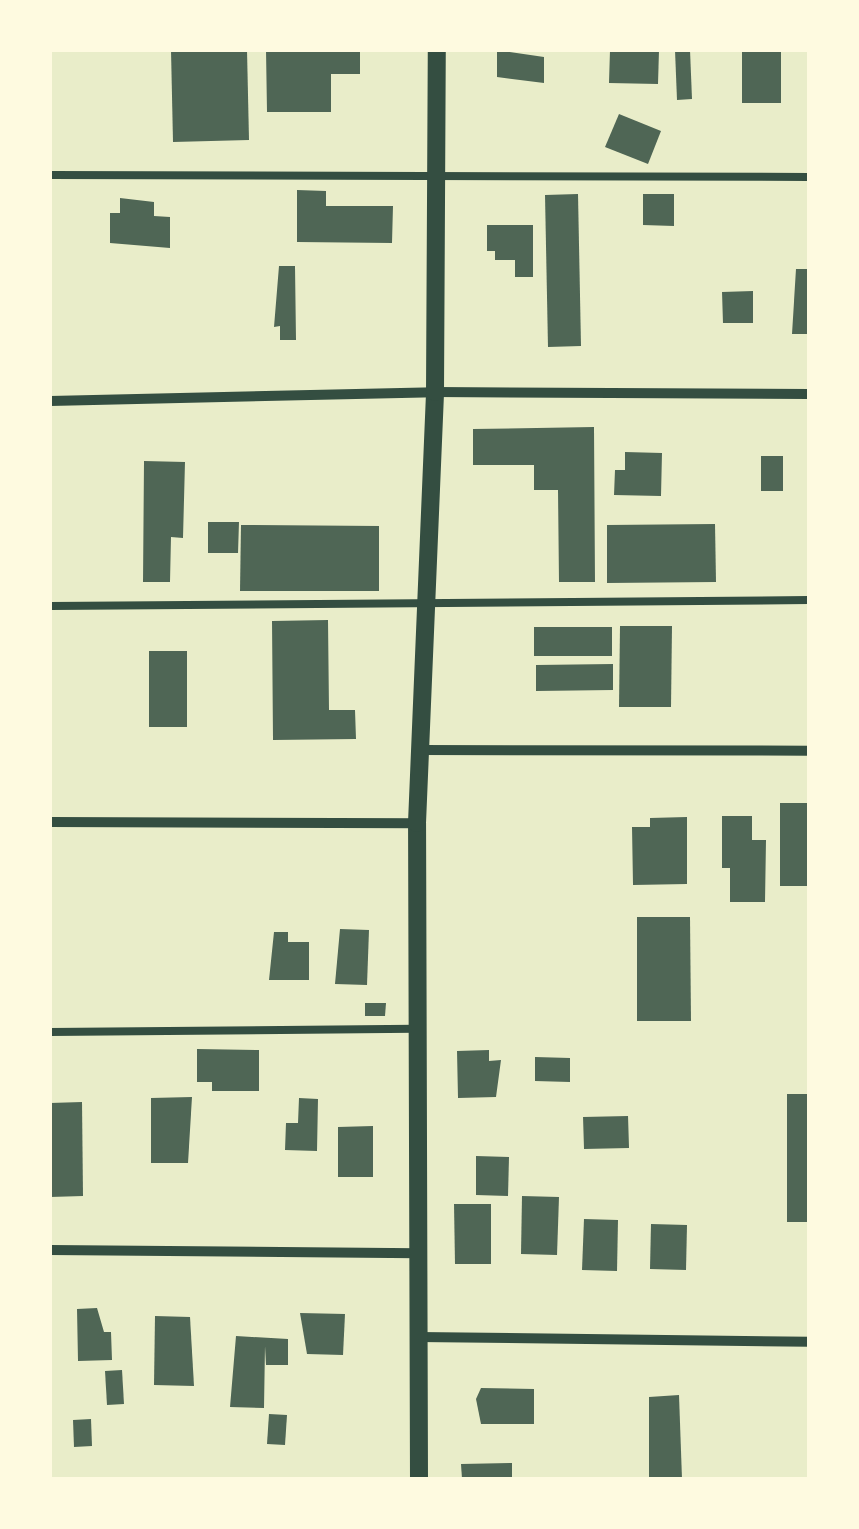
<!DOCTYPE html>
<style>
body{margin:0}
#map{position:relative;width:859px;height:1529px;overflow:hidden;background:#e9edc9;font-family:Signika,sans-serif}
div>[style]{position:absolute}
.building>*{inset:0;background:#4f6655}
.service>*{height:8px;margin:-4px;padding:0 4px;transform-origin:4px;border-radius:4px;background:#344e41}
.minor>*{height:10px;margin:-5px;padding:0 5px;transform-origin:5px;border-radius:5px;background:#344e41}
.tertiary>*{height:18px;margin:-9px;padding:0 9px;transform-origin:9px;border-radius:9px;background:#344e41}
span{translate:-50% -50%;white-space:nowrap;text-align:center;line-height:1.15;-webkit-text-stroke:10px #fefae0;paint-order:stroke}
.frame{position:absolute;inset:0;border:52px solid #fefae0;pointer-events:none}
</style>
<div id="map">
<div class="building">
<div style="clip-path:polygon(171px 50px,247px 50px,249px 140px,173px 142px)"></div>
<div style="clip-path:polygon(266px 50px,360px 50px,360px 74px,331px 74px,331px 112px,267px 112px)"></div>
<div style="clip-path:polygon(497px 50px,544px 57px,544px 83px,497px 77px)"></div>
<div style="clip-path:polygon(610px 50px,659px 50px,658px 84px,609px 83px)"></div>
<div style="clip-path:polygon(675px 50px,690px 50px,692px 99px,677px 100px)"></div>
<div style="clip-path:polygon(742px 50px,781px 50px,781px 103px,742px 103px)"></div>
<div style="clip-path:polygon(619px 114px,661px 131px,648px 164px,605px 147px)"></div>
<div style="clip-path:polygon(297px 190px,326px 191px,326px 206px,393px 206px,392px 243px,297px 242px)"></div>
<div style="clip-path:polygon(578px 194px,581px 346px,548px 347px,545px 195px)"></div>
<div style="clip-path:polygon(643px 194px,674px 194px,674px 226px,643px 225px)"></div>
<div style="clip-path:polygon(120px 198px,154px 202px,154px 216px,170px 217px,170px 248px,110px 243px,110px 213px,120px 213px)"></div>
<div style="clip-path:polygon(487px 225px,533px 225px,533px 277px,515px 277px,515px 260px,495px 260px,495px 251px,487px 251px)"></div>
<div style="clip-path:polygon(279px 266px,295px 266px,296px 340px,280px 340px,280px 326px,274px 327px)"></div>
<div style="clip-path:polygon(796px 269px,809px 269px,809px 334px,792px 334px)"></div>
<div style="clip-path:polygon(753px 291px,753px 323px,723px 323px,722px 292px)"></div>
<div style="clip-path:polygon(594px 427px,595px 582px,559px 582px,558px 490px,534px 490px,534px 465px,473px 465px,473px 429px)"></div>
<div style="clip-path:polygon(625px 452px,662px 453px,661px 496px,614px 495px,615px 470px,625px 470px)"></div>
<div style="clip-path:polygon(761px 456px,783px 456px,783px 491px,761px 491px)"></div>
<div style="clip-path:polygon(144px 461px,185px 462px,183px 538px,171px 537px,170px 582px,143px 582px)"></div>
<div style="clip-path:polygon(208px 522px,239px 522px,238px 553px,208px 553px)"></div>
<div style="clip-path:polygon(715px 524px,716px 582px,607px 583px,607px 525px)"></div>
<div style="clip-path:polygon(241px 525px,379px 526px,379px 591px,240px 591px)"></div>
<div style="clip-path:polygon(328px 620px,329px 710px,355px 710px,356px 739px,273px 740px,272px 621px)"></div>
<div style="clip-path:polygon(620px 626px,672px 626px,671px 707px,619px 707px)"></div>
<div style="clip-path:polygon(534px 627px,612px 627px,612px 656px,534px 656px)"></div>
<div style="clip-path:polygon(149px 651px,187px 651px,187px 727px,149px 727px)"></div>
<div style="clip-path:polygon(613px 664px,613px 690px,536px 691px,536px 665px)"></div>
<div style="clip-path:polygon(780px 803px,809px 803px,809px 886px,780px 886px)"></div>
<div style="clip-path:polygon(722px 816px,752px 816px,752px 840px,766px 840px,765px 902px,730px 902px,730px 868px,722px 868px)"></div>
<div style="clip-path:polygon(687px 817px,687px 884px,633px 885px,632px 827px,650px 827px,650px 818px)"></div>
<div style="clip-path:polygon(637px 917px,690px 917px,691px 1021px,637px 1021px)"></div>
<div style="clip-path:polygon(340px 929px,369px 930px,367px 985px,335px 984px)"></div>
<div style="clip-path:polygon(274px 932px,288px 932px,288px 942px,309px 942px,309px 980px,269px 980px)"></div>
<div style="clip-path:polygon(365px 1003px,386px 1003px,385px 1016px,365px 1016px)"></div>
<div style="clip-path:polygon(197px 1049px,259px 1050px,259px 1091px,212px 1091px,212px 1082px,197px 1082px)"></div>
<div style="clip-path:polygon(489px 1050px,489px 1061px,501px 1060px,496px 1097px,458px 1098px,457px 1051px)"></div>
<div style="clip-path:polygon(535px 1057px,570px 1058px,570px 1082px,535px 1081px)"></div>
<div style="clip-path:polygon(787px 1094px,809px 1094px,809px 1222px,787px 1222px)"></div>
<div style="clip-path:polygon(192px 1097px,188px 1163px,151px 1163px,151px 1098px)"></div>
<div style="clip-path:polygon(299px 1098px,318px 1099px,317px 1151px,285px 1150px,286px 1123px,298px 1123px)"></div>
<div style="clip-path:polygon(82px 1102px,83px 1196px,50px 1197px,50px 1103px)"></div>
<div style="clip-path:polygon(628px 1116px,629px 1148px,584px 1149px,583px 1117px)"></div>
<div style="clip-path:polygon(373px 1126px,373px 1177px,338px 1177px,338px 1127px)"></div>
<div style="clip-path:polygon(476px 1156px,509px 1157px,508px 1196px,476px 1195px)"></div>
<div style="clip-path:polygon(522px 1196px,559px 1197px,557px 1255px,521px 1254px)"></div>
<div style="clip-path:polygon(454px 1204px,491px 1204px,491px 1264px,455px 1264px)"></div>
<div style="clip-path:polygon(584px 1219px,618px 1220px,617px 1271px,582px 1270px)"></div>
<div style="clip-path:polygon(651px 1224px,687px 1225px,686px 1270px,650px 1269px)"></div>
<div style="clip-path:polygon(97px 1308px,104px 1332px,111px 1332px,112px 1360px,78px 1361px,77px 1309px)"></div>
<div style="clip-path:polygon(300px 1313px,345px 1314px,343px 1355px,307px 1354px)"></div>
<div style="clip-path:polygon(155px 1316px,190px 1317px,194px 1386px,154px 1385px)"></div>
<div style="clip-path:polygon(236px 1336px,288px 1339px,288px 1365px,266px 1365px,265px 1346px,264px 1408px,230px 1407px)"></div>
<div style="clip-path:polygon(122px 1370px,124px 1404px,107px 1405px,105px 1371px)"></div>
<div style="clip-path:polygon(481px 1388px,534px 1389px,534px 1424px,481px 1424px,476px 1399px)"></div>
<div style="clip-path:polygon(679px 1395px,682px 1479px,649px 1479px,649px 1397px)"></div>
<div style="clip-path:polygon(269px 1414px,287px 1415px,285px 1445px,267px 1444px)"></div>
<div style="clip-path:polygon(91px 1419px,92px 1446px,74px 1447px,73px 1420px)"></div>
<div style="clip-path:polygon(512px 1463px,512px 1478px,462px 1479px,461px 1464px)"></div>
</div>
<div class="service">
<div style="left:50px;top:175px;width:759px;rotate:0.15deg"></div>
<div style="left:50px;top:606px;width:759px;rotate:-0.45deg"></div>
<div style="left:50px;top:1032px;width:365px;rotate:-0.5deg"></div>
</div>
<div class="minor">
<div style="left:50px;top:401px;width:385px;rotate:-1.3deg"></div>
<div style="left:435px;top:392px;width:374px;rotate:0.3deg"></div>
<div style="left:420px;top:750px;width:389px;rotate:0.1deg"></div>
<div style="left:50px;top:822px;width:367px;rotate:0.2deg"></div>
<div style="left:50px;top:1250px;width:368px;rotate:0.5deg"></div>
<div style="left:418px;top:1337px;width:391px;rotate:0.7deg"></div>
</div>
<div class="tertiary">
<div style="left:419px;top:1479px;width:656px;rotate:-90.17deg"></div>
<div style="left:417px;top:823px;width:431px;rotate:-87.6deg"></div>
<div style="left:435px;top:392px;width:342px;rotate:-89.7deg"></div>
</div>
<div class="frame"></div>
</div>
